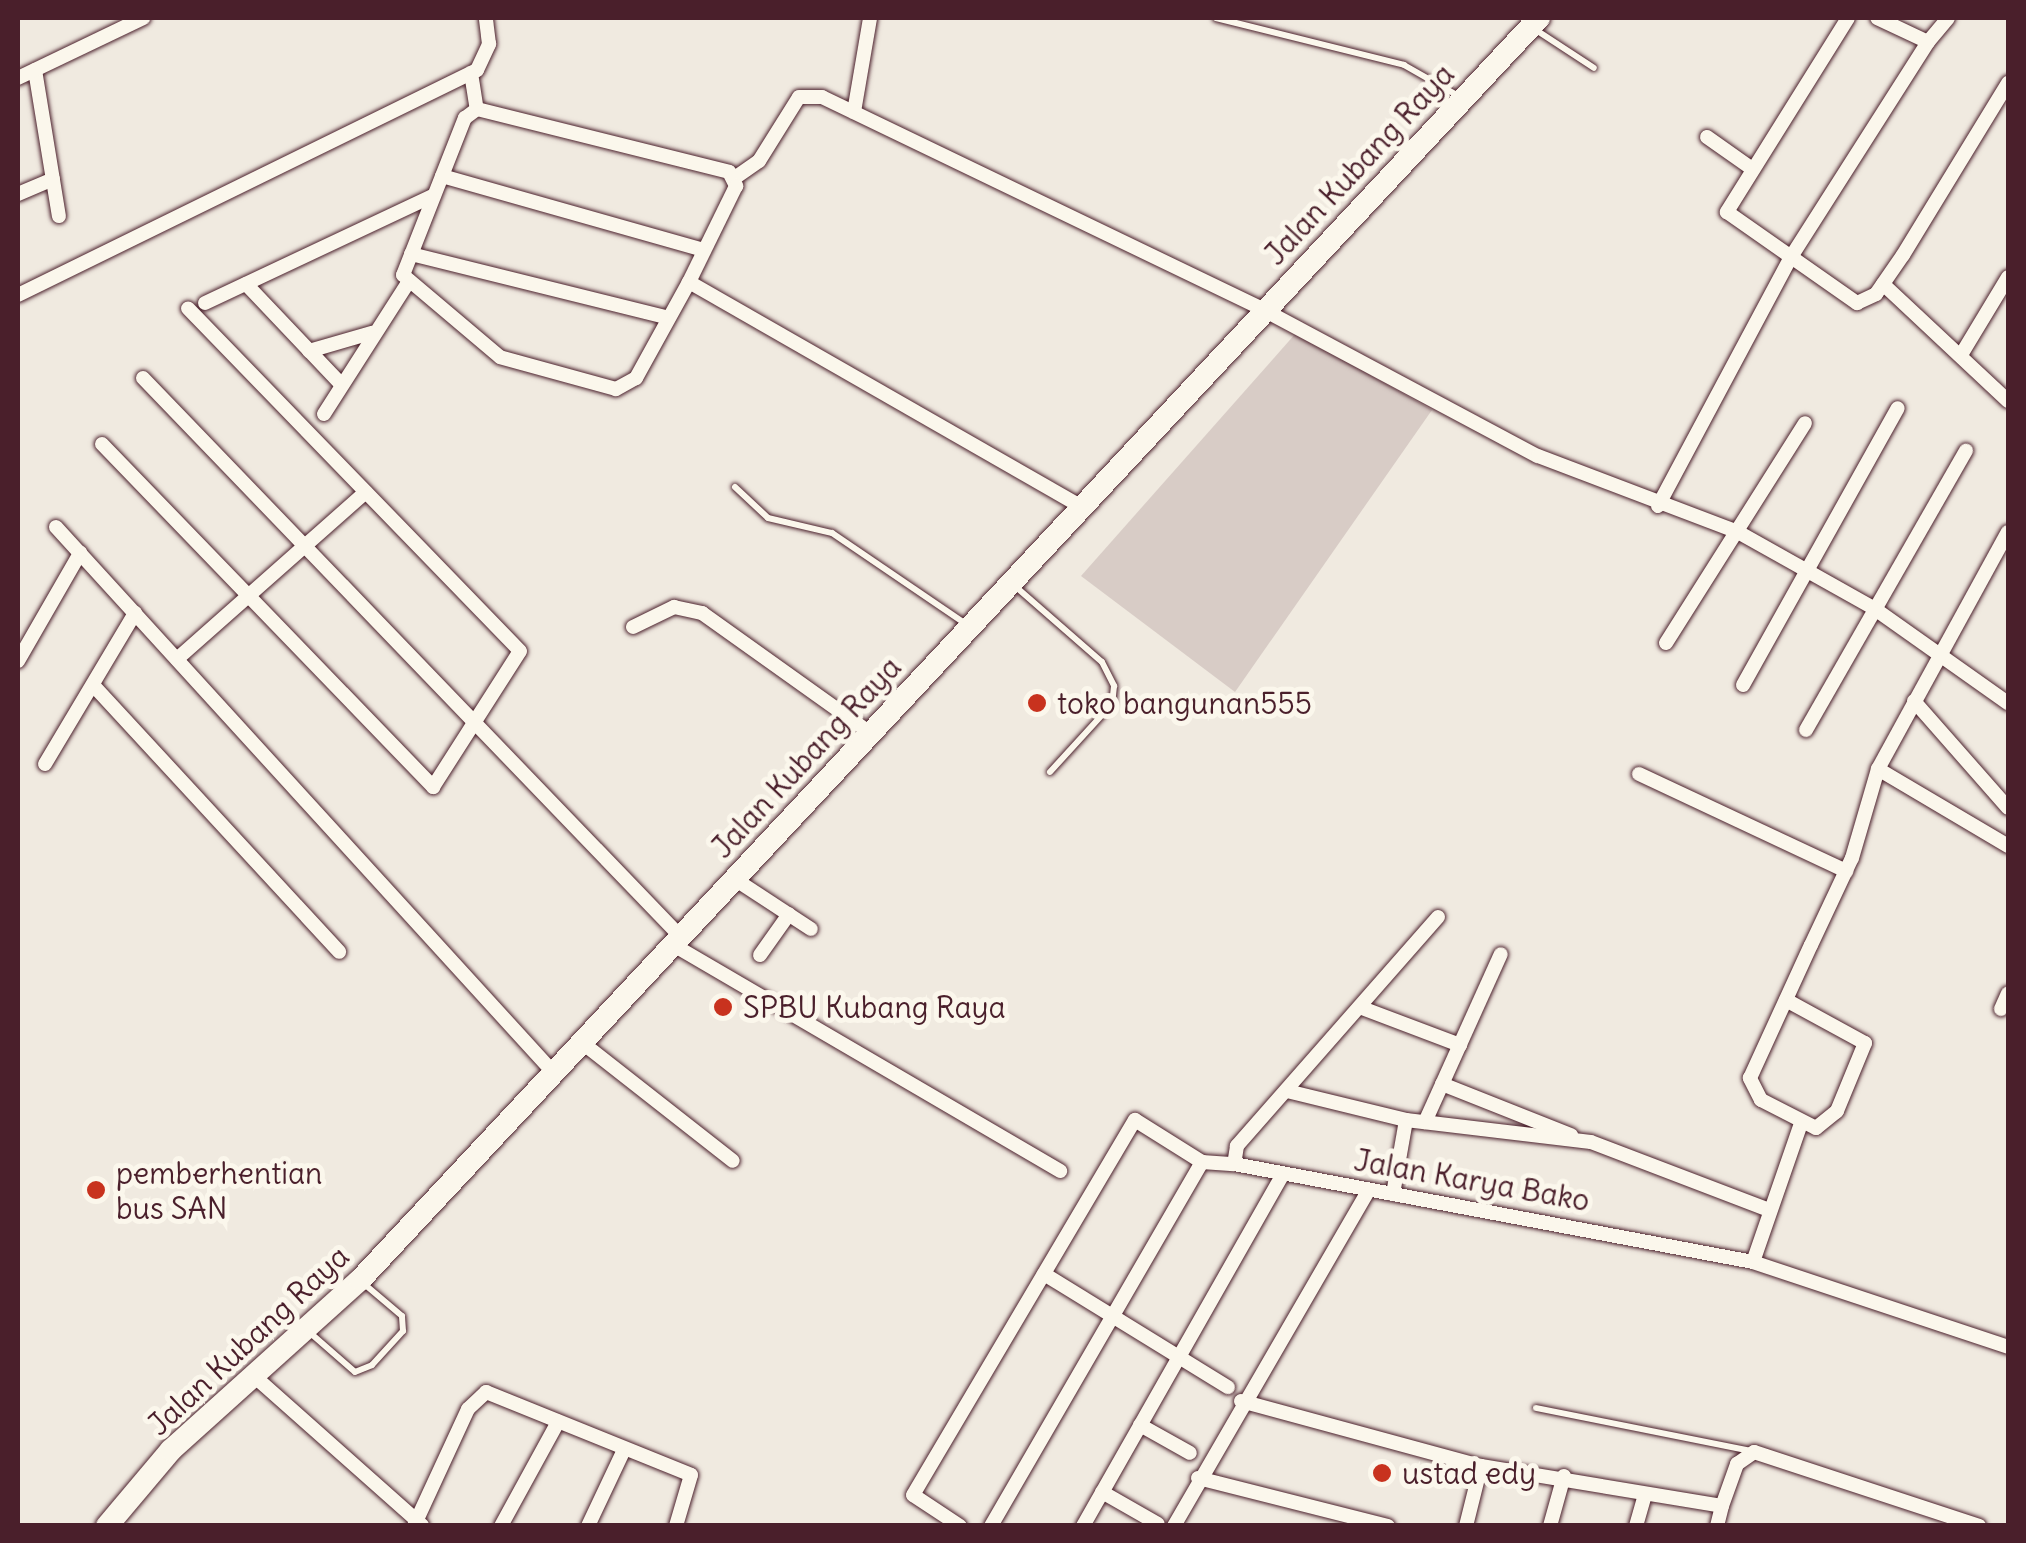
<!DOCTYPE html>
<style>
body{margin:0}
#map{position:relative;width:2026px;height:1543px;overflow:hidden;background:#f0eae0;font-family:Delius,sans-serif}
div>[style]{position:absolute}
.green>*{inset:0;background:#d8ccc6}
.roads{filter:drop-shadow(0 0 2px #4a1f2b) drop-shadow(0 0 2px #4a1f2b)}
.service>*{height:6px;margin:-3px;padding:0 3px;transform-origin:3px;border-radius:3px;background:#fbf7ec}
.minor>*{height:14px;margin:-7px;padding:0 7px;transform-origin:7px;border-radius:7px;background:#fbf7ec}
.trunk>*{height:22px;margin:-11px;padding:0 11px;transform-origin:11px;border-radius:11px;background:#fbf7ec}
.dots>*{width:28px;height:28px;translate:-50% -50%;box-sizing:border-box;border:5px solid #fbf7ec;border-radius:50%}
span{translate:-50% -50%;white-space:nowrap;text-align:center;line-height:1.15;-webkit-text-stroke:10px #fbf7ec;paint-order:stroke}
.street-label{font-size:30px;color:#4a1f2b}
.poi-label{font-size:30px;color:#4a1f2b}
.left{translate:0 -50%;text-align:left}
.frame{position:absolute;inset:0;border:20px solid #4a1f2b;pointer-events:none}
</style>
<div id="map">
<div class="green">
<div style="clip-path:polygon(1296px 333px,1432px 410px,1235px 692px,1081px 576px)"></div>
</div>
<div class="roads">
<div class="service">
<div style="left:1216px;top:18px;width:194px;rotate:14deg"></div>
<div style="left:1404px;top:65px;width:64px;rotate:29.7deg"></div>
<div style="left:1536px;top:30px;width:69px;rotate:33.2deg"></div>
<div style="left:735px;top:487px;width:45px;rotate:43.2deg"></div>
<div style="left:768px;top:518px;width:66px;rotate:13.2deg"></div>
<div style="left:832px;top:533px;width:162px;rotate:34.2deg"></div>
<div style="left:1016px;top:587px;width:114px;rotate:41.1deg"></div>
<div style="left:1102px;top:662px;width:27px;rotate:63deg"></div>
<div style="left:1114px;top:686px;width:18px;rotate:96deg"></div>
<div style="left:1112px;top:704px;width:92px;rotate:132.4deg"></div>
<div style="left:308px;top:1331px;width:62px;rotate:41.1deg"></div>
<div style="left:355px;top:1372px;width:18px;rotate:-22deg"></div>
<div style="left:372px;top:1365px;width:46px;rotate:-47.6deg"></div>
<div style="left:403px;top:1331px;width:15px;rotate:-94deg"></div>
<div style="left:402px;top:1316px;width:51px;rotate:-139.8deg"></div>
<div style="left:1536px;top:1408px;width:219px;rotate:11.3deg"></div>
</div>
<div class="minor">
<div style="left:1848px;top:18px;width:229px;rotate:122deg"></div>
<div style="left:1727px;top:212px;width:159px;rotate:35deg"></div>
<div style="left:1857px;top:303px;width:21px;rotate:-25deg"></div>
<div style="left:1876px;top:294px;width:47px;rotate:-55.3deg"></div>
<div style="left:1903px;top:255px;width:202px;rotate:-58.6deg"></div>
<div style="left:1928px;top:42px;width:31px;rotate:-50deg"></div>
<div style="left:35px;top:70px;width:148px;rotate:80.7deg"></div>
<div style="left:471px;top:73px;width:36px;rotate:81deg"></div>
<div style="left:18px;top:78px;width:139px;rotate:-25.6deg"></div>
<div style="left:854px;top:112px;width:95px;rotate:-80.3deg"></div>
<div style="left:1707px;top:137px;width:54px;rotate:35.2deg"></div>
<div style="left:442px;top:176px;width:271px;rotate:15.8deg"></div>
<div style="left:736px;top:177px;width:28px;rotate:-35deg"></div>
<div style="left:759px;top:161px;width:75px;rotate:-58deg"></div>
<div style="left:799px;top:97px;width:23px"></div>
<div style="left:822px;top:97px;width:491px;rotate:25.7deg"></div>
<div style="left:1264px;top:310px;width:310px;rotate:28.1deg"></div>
<div style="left:1538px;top:456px;width:214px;rotate:20.8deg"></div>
<div style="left:1738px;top:532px;width:157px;rotate:29.3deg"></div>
<div style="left:1875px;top:609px;width:163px;rotate:35.3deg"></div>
<div style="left:18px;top:194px;width:38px;rotate:-23deg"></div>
<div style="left:411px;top:254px;width:262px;rotate:13.9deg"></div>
<div style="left:689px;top:282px;width:110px;rotate:118.9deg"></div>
<div style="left:636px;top:378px;width:23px;rotate:151deg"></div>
<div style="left:616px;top:389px;width:120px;rotate:-164.6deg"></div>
<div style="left:500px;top:357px;width:127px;rotate:-139.8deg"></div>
<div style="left:403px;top:275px;width:169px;rotate:-68.5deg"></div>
<div style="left:465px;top:118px;width:15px;rotate:-37deg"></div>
<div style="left:477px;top:109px;width:260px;rotate:14deg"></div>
<div style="left:729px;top:172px;width:16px;rotate:63deg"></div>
<div style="left:736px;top:186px;width:107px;rotate:116.1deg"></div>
<div style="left:689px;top:282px;width:451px;rotate:29.8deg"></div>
<div style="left:246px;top:284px;width:138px;rotate:46.5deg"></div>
<div style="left:1883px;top:284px;width:171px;rotate:43.1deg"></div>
<div style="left:18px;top:295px;width:511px;rotate:-26.11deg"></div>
<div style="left:477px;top:70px;width:29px;rotate:-65deg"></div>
<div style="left:489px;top:44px;width:26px;rotate:-97deg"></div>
<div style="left:205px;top:303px;width:253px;rotate:-25.2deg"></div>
<div style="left:309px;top:351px;width:65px;rotate:-16.2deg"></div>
<div style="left:1961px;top:355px;width:91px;rotate:-58.9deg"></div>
<div style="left:143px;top:378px;width:773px;rotate:46.1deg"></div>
<div style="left:324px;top:414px;width:152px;rotate:-57.4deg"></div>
<div style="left:102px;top:444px;width:477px;rotate:46deg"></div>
<div style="left:433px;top:787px;width:161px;rotate:-57.4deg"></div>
<div style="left:520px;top:651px;width:477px;rotate:-134.1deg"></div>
<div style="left:1658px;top:506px;width:282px;rotate:-61.9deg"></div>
<div style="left:1791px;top:257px;width:255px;rotate:-57.5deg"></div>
<div style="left:1928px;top:42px;width:56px;rotate:-154.8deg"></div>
<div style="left:56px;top:527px;width:736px;rotate:47.64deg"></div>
<div style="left:633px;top:627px;width:46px;rotate:-26deg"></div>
<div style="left:674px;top:607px;width:29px;rotate:12deg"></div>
<div style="left:702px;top:613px;width:206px;rotate:35.5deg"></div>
<div style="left:1666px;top:643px;width:260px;rotate:-57.7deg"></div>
<div style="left:177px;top:659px;width:252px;rotate:-41.5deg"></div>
<div style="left:18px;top:661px;width:125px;rotate:-60.1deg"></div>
<div style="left:93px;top:685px;width:363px;rotate:47.3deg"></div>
<div style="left:1743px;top:685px;width:317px;rotate:-60.8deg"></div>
<div style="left:1914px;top:701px;width:142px;rotate:48.7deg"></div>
<div style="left:1806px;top:730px;width:322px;rotate:-60.2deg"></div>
<div style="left:45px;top:764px;width:176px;rotate:-59.2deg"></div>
<div style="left:1878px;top:769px;width:151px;rotate:30.6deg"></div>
<div style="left:1639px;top:774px;width:229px;rotate:25.1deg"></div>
<div style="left:733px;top:878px;width:93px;rotate:33.2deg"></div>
<div style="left:1438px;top:917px;width:305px;rotate:131.3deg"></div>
<div style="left:1237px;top:1146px;width:18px;rotate:99deg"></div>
<div style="left:1234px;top:1164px;width:528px;rotate:10.69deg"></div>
<div style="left:1753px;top:1262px;width:269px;rotate:18.4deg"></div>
<div style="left:670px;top:943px;width:452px;rotate:30.3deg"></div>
<div style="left:760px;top:955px;width:50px;rotate:-54.7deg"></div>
<div style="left:1786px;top:1000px;width:90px;rotate:28.6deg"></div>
<div style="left:1865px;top:1043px;width:74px;rotate:112.4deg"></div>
<div style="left:1837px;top:1111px;width:27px;rotate:141deg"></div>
<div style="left:1816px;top:1128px;width:62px;rotate:-153deg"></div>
<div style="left:1761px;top:1100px;width:25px;rotate:-117deg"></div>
<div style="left:1750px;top:1078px;width:146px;rotate:-65.4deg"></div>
<div style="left:1811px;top:945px;width:96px;rotate:-64.8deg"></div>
<div style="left:1852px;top:858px;width:93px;rotate:-73.7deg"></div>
<div style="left:1878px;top:769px;width:270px;rotate:-61.3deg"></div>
<div style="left:1362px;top:1008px;width:105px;rotate:20.7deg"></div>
<div style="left:2001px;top:1009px;width:17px;rotate:-66deg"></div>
<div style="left:580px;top:1041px;width:194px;rotate:38.1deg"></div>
<div style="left:1442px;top:1084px;width:139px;rotate:21.6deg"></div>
<div style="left:1287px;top:1091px;width:122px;rotate:13.7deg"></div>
<div style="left:1406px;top:1120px;width:186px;rotate:6.8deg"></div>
<div style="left:1591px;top:1142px;width:191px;rotate:20.9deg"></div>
<div style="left:1425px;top:1122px;width:184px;rotate:-65.7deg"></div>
<div style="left:1393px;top:1194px;width:75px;rotate:-80deg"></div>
<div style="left:1753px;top:1262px;width:147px;rotate:-70.9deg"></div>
<div style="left:1044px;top:1274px;width:216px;rotate:31.6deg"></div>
<div style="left:254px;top:1376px;width:225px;rotate:41.6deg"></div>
<div style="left:1241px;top:1401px;width:249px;rotate:15.2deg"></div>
<div style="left:1481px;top:1466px;width:244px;rotate:9.4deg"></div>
<div style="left:1722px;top:1506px;width:21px;rotate:104deg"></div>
<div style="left:1140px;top:1425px;width:57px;rotate:29.2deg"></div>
<div style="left:1198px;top:1478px;width:196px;rotate:14.2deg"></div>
<div style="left:1102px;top:1492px;width:64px;rotate:29.7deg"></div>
<div style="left:1722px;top:1506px;width:45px;rotate:-70.3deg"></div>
<div style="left:1737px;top:1464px;width:21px;rotate:-35deg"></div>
<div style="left:1754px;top:1452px;width:237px;rotate:18.2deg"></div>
<div style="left:414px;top:1526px;width:129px;rotate:-65.2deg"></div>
<div style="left:468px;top:1409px;width:25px;rotate:-43deg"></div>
<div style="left:486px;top:1392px;width:221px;rotate:22deg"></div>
<div style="left:691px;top:1475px;width:53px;rotate:106.4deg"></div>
<div style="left:501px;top:1526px;width:119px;rotate:-61.3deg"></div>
<div style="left:588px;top:1526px;width:84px;rotate:-64.7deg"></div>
<div style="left:960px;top:1526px;width:56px;rotate:-146.6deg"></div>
<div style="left:913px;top:1495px;width:436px;rotate:-59.4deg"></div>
<div style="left:1135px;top:1120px;width:79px;rotate:32.1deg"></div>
<div style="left:1202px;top:1162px;width:32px;rotate:4deg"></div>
<div style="left:991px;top:1526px;width:421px;rotate:-59.9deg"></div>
<div style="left:1083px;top:1526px;width:403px;rotate:-60.4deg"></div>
<div style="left:1174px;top:1526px;width:388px;rotate:-59.9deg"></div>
<div style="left:1466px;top:1526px;width:62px;rotate:-76deg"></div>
<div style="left:1550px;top:1526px;width:52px;rotate:-74.4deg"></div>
<div style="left:1636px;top:1526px;width:33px;rotate:-74deg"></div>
</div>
<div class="trunk">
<div style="left:107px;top:1526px;width:99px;rotate:-49.9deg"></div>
<div style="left:171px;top:1450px;width:254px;rotate:-42deg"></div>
<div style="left:360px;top:1280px;width:1727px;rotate:-46.95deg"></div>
</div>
</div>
<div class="dots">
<div style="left:1037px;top:703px;background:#c8321e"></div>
<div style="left:723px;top:1007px;background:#c8321e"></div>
<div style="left:96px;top:1190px;background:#c8321e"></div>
<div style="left:1382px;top:1473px;background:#c8321e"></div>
</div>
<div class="street-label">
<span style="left:1359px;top:164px;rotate:-47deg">Jalan Kubang Raya</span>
<span style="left:806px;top:757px;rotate:-47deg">Jalan Kubang Raya</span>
<span style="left:1472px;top:1180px;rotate:10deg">Jalan Karya Bako</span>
<span style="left:248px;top:1340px;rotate:-43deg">Jalan Kubang Raya</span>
</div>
<div class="poi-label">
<span class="left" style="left:1057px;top:703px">toko bangunan555</span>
<span class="left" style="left:743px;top:1007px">SPBU Kubang Raya</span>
<span class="left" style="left:116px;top:1190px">pemberhentian<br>bus SAN</span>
<span class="left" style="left:1402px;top:1473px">ustad edy</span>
</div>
<div class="frame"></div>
</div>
